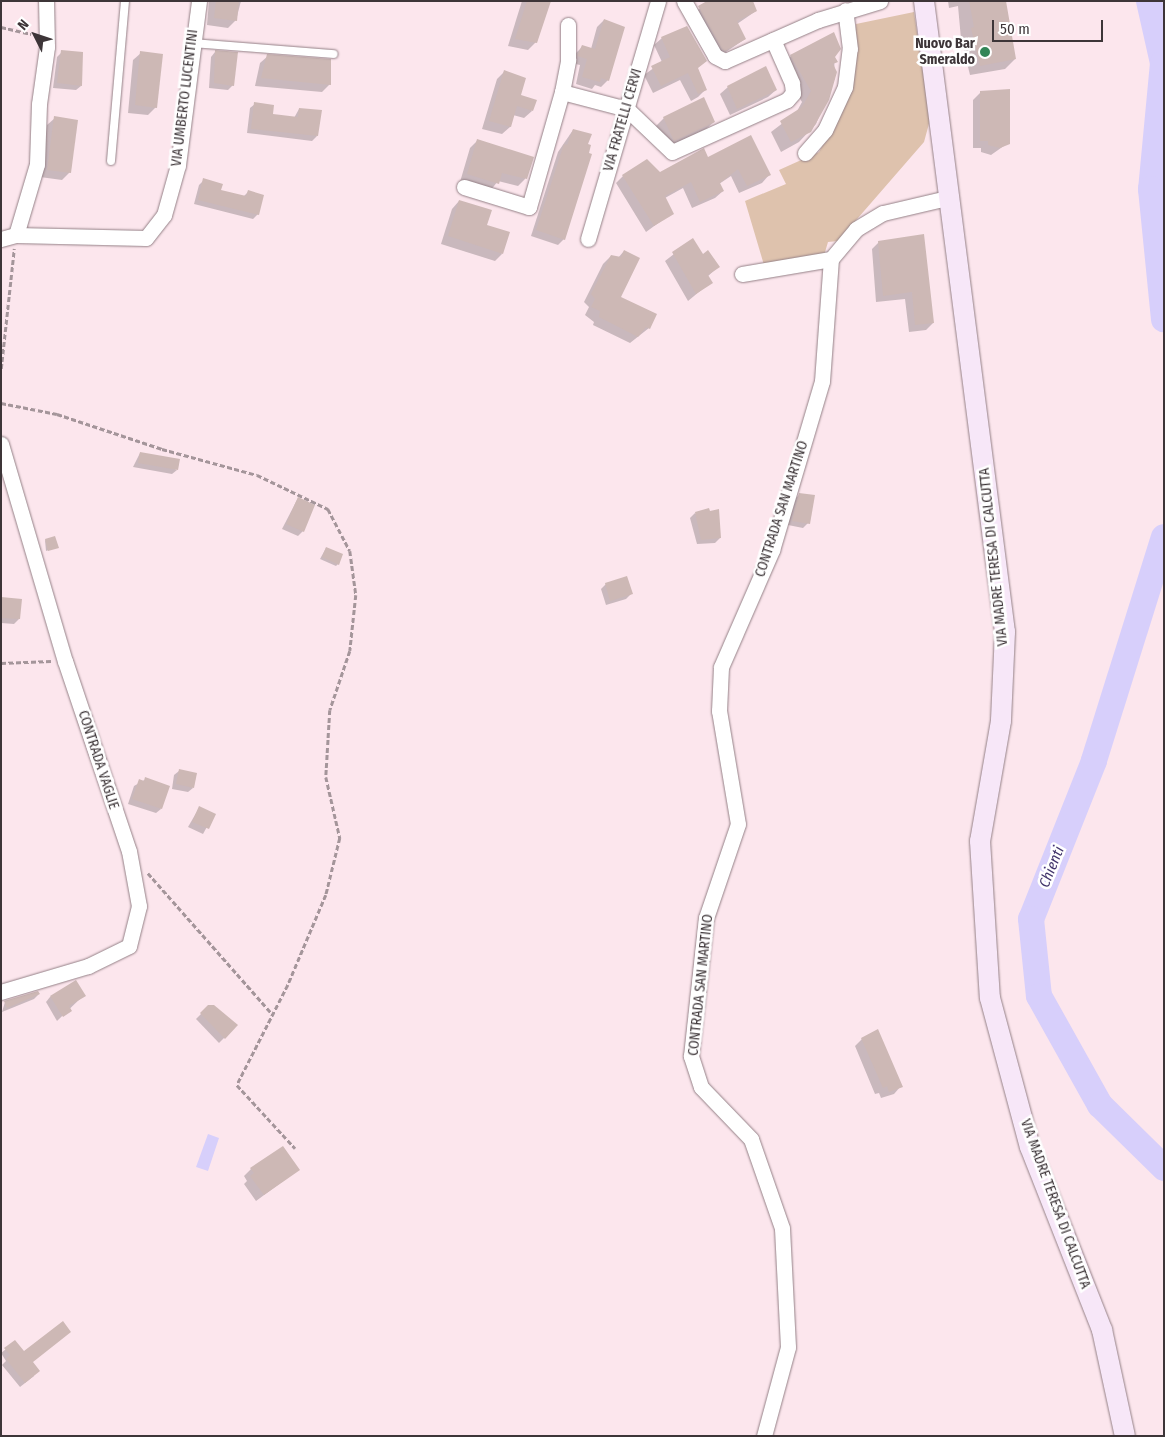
<!DOCTYPE html>
<style>
body{margin:0}
#map{position:relative;width:1165px;height:1437px;overflow:hidden;background:#fce6ed;font-family:"Fira Sans Condensed",sans-serif}
div>[style]{position:absolute}
.green>*{inset:0;background:#dec2ad}
.water>*{inset:0;background:#d7cffb}
.shadow>*{inset:0;background:#0003}
.river>*{height:26px;margin:-13px;padding:0 13px;transform-origin:13px;border-radius:13px;background:#d7cffb}
.building>*{inset:0;background:#cdb8b5}
.path>*{height:2.5px;margin-top:-1.25px;transform-origin:0;background:repeating-linear-gradient(90deg,#a4959a 0 5px,transparent 0 7.5px)}
.roads{filter:drop-shadow(0 0 1px #948187) drop-shadow(0 0 1px #948187)}
.lane>*{height:8px;margin:-4px;padding:0 4px;transform-origin:4px;border-radius:4px;background:#fff}
.street>*{height:15px;margin:-7.5px;padding:0 7.5px;transform-origin:7.5px;border-radius:7.5px;background:#fff}
.secondary>*{height:20px;margin:-10px;padding:0 10px;transform-origin:10px;border-radius:10px;background:#f7e7f8}
.dots>*{width:14px;height:14px;translate:-50% -50%;box-sizing:border-box;border:2px solid #fff;border-radius:50%}
span{translate:-50% -50%;white-space:nowrap;text-align:center;line-height:1.15;-webkit-text-stroke:5px #fff;paint-order:stroke}
.poi-label{font-size:14px;color:#3d3538;font-weight:700}
.right{translate:-100% -50%;text-align:right}
.street-label{font-size:14px;color:#3d3538}
.water-label{font-size:15px;color:#43366c;font-style:italic}
.frame{position:absolute;inset:0;border:2px solid #3d3538;pointer-events:none}
.north{position:absolute;left:10px;top:10px;width:50px;height:50px;-webkit-text-stroke:4px #fff;paint-order:stroke;rotate:311deg;font-size:14px;font-weight:700;line-height:20px;text-align:center;color:#3d3538}
.north::after{content:'';display:block;margin:auto;width:18px;height:22px;background:#3d3538;clip-path:polygon(50% 0,100% 100%,50% 72%,0 100%)}
.scale{position:absolute;left:992px;top:20px;width:111px;height:22px;box-sizing:border-box;border:2px solid #3d3538;border-top:0;padding-left:6px;font-size:15px;line-height:18px;white-space:nowrap;color:#3d3538;-webkit-text-stroke:4px #fff;paint-order:stroke}
</style>
<div id="map">
<div class="green">
<div style="clip-path:polygon(914px 12px,930px 120px,924px 142px,838px 241px,828px 242px,823px 259px,764px 265px,745px 201px,786px 184px,779px 170px,819px 152px,842px 109px,855px 68px,856px 24px)"></div>
</div>
<div class="water">
<div style="clip-path:polygon(208px 1134px,219px 1138px,208px 1171px,196px 1167px)"></div>
</div>
<div class="shadow">
<div style="clip-path:polygon(209px 1px,241px 1px,236px 20px,228px 28px,207px 25px)"></div>
<div style="clip-path:polygon(522px 1px,549px 1px,536px 42px,528px 50px,508px 46px)"></div>
<div style="clip-path:polygon(710px 1px,756px 11px,737px 24px,745px 39px,717px 58px,691px 15px)"></div>
<div style="clip-path:polygon(948px 1px,1005px 1px,1015px 59px,1005px 69px,970px 75px,961px 39px,958px 6px,949px 8px)"></div>
<div style="clip-path:polygon(604px 20px,608px 80px,601px 87px,595px 85px,592px 89px,576px 84px,580px 65px,571px 63px,575px 54px,582px 47px,591px 49px,597px 27px)"></div>
<div style="clip-path:polygon(662px 38px,696px 69px,705px 90px,698px 97px,691px 101px,680px 80px,653px 93px,644px 75px,662px 62px,654px 45px)"></div>
<div style="clip-path:polygon(62px 52px,81px 86px,76px 90px,53px 88px,57px 57px)"></div>
<div style="clip-path:polygon(215px 52px,233px 85px,228px 90px,209px 88px,211px 57px)"></div>
<div style="clip-path:polygon(141px 53px,156px 107px,148px 115px,128px 113px,133px 60px)"></div>
<div style="clip-path:polygon(268px 56px,330px 84px,322px 92px,255px 86px,260px 63px)"></div>
<div style="clip-path:polygon(791px 56px,834px 57px,835px 78px,816px 124px,799px 142px,781px 152px,771px 132px,796px 113px,802px 102px,781px 67px)"></div>
<div style="clip-path:polygon(504px 72px,532px 111px,524px 118px,513px 115px,510px 127px,502px 134px,482px 129px,497px 79px)"></div>
<div style="clip-path:polygon(728px 87px,776px 90px,768px 97px,730px 115px,720px 94px)"></div>
<div style="clip-path:polygon(981px 92px,1008px 143px,991px 155px,981px 152px,981px 148px,973px 148px,973px 100px)"></div>
<div style="clip-path:polygon(255px 104px,272px 115px,294px 118px,299px 109px,317px 136px,312px 141px,247px 133px,250px 108px)"></div>
<div style="clip-path:polygon(55px 118px,70px 172px,62px 180px,40px 177px,47px 125px)"></div>
<div style="clip-path:polygon(664px 118px,714px 122px,706px 129px,666px 148px,656px 126px)"></div>
<div style="clip-path:polygon(573px 130px,564px 239px,558px 245px,531px 236px,558px 152px)"></div>
<div style="clip-path:polygon(478px 140px,532px 158px,525px 179px,518px 186px,498px 181px,490px 191px,460px 182px,470px 148px)"></div>
<div style="clip-path:polygon(708px 159px,769px 175px,762px 183px,739px 193px,731px 176px,719px 184px,723px 191px,715px 198px,692px 208px,683px 188px,665px 198px,672px 213px,646px 232px,616px 183px,623px 176px,659px 173px)"></div>
<div style="clip-path:polygon(204px 180px,219px 191px,243px 197px,248px 192px,258px 214px,253px 219px,194px 204px,199px 185px)"></div>
<div style="clip-path:polygon(459px 201px,486px 226px,502px 254px,495px 261px,441px 244px,452px 209px)"></div>
<div style="clip-path:polygon(692px 240px,703px 256px,718px 267px,707px 277px,711px 282px,688px 301px,665px 261px)"></div>
<div style="clip-path:polygon(879px 242px,933px 323px,926px 330px,909px 332px,905px 299px,876px 302px,872px 249px)"></div>
<div style="clip-path:polygon(624px 251px,619px 297px,649px 328px,630px 343px,593px 325px,594px 322px,585px 315px,589px 307px,584px 302px,603px 264px,611px 256px,618px 258px)"></div>
<div style="clip-path:polygon(140px 453px,177px 470px,172px 474px,133px 467px)"></div>
<div style="clip-path:polygon(799px 495px,808px 523px,803px 528px,788px 525px,794px 500px)"></div>
<div style="clip-path:polygon(298px 498px,303px 531px,298px 536px,282px 529px)"></div>
<div style="clip-path:polygon(695px 513px,720px 538px,715px 543px,697px 544px,690px 518px)"></div>
<div style="clip-path:polygon(45px 540px,57px 547px,46px 551px)"></div>
<div style="clip-path:polygon(326px 548px,338px 564px,336px 566px,320px 559px)"></div>
<div style="clip-path:polygon(606px 584px,631px 594px,626px 599px,606px 605px,601px 589px)"></div>
<div style="clip-path:polygon(1px 599px,19px 619px,14px 624px,1px 623px)"></div>
<div style="clip-path:polygon(179px 771px,193px 788px,188px 792px,172px 789px,174px 775px)"></div>
<div style="clip-path:polygon(146px 779px,161px 809px,156px 813px,128px 804px,134px 786px)"></div>
<div style="clip-path:polygon(199px 808px,214px 814px,203px 834px,188px 827px)"></div>
<div style="clip-path:polygon(39px 994px,34px 999px,2px 1012px,5px 1002px)"></div>
<div style="clip-path:polygon(84px 995px,57px 1021px,46px 1002px,50px 997px)"></div>
<div style="clip-path:polygon(209px 1006px,237px 1025px,219px 1043px,196px 1019px)"></div>
<div style="clip-path:polygon(862px 1039px,901px 1086px,894px 1094px,881px 1098px,879px 1093px,875px 1094px,855px 1046px)"></div>
<div style="clip-path:polygon(251px 1169px,298px 1170px,256px 1201px,244px 1184px,247px 1181px,244px 1176px)"></div>
<div style="clip-path:polygon(15px 1342px,32px 1362px,34px 1376px,20px 1387px,2px 1365px,6px 1361px,1px 1353px)"></div>
</div>
<div class="river">
<div style="left:1149px;top:1px;width:64px;rotate:77.3deg"></div>
<div style="left:1163px;top:63px;width:127px;rotate:95.4deg"></div>
<div style="left:1151px;top:189px;width:131px;rotate:84.3deg"></div>
<div style="left:1164px;top:537px;width:235px;rotate:107.4deg"></div>
<div style="left:1094px;top:761px;width:170px;rotate:111.7deg"></div>
<div style="left:1031px;top:919px;width:77px;rotate:84.1deg"></div>
<div style="left:1039px;top:996px;width:125px;rotate:60.8deg"></div>
<div style="left:1100px;top:1105px;width:90px;rotate:44.5deg"></div>
</div>
<div class="building">
<div style="clip-path:polygon(216px 1px,239px 1px,237px 21px,214px 18px)"></div>
<div style="clip-path:polygon(527px 1px,551px 1px,537px 43px,515px 39px)"></div>
<div style="clip-path:polygon(707px 1px,753px 1px,757px 11px,737px 21px,746px 39px,725px 51px,722px 49px,698px 6px)"></div>
<div style="clip-path:polygon(969px 1px,1006px 1px,1016px 59px,980px 66px,971px 28px,974px 27px)"></div>
<div style="clip-path:polygon(604px 19px,625px 27px,609px 81px,601px 78px,600px 82px,582px 77px,587px 59px,577px 56px,582px 45px,595px 49px)"></div>
<div style="clip-path:polygon(687px 26px,707px 61px,698px 68px,707px 90px,698px 94px,688px 73px,661px 86px,651px 66px,670px 57px,661px 37px)"></div>
<div style="clip-path:polygon(834px 32px,841px 49px,835px 57px,838px 62px,833px 64px,837px 72px,829px 100px,811px 132px,791px 142px,780px 121px,802px 107px,811px 91px,790px 55px)"></div>
<div style="clip-path:polygon(61px 50px,83px 52px,82px 86px,57px 83px)"></div>
<div style="clip-path:polygon(215px 50px,238px 52px,234px 86px,214px 83px)"></div>
<div style="clip-path:polygon(140px 51px,163px 54px,157px 108px,135px 105px)"></div>
<div style="clip-path:polygon(267px 54px,331px 59px,331px 85px,261px 78px)"></div>
<div style="clip-path:polygon(766px 66px,777px 90px,737px 109px,727px 86px)"></div>
<div style="clip-path:polygon(504px 70px,526px 78px,521px 95px,537px 100px,533px 111px,517px 106px,511px 127px,489px 121px)"></div>
<div style="clip-path:polygon(1010px 89px,1010px 144px,1000px 148px,988px 145px,988px 141px,980px 141px,980px 91px)"></div>
<div style="clip-path:polygon(704px 97px,715px 122px,674px 141px,663px 117px)"></div>
<div style="clip-path:polygon(254px 102px,274px 105px,273px 114px,298px 117px,299px 108px,322px 110px,318px 136px,251px 129px)"></div>
<div style="clip-path:polygon(54px 116px,78px 120px,71px 173px,47px 170px)"></div>
<div style="clip-path:polygon(573px 129px,592px 134px,588px 144px,591px 145px,589px 153px,592px 154px,565px 240px,536px 230px,564px 144px,567px 145px)"></div>
<div style="clip-path:polygon(751px 135px,771px 175px,747px 186px,738px 169px,720px 183px,724px 191px,700px 202px,691px 182px,665px 196px,674px 214px,654px 226px,622px 175px,647px 159px,660px 172px,704px 148px,708px 157px)"></div>
<div style="clip-path:polygon(477px 139px,534px 157px,527px 179px,502px 173px,499px 184px,467px 174px)"></div>
<div style="clip-path:polygon(203px 178px,223px 184px,221px 190px,246px 196px,248px 190px,264px 195px,259px 215px,198px 200px)"></div>
<div style="clip-path:polygon(459px 200px,492px 210px,487px 225px,510px 232px,503px 254px,448px 236px)"></div>
<div style="clip-path:polygon(924px 234px,934px 323px,915px 325px,912px 292px,883px 296px,878px 241px)"></div>
<div style="clip-path:polygon(693px 238px,703px 254px,708px 250px,720px 267px,708px 275px,713px 283px,696px 294px,672px 252px)"></div>
<div style="clip-path:polygon(624px 250px,640px 258px,621px 297px,657px 314px,650px 329px,646px 327px,638px 337px,599px 317px,600px 311px,591px 307px,595px 299px,591px 294px,611px 255px,621px 257px)"></div>
<div style="clip-path:polygon(140px 452px,180px 459px,178px 470px,138px 463px)"></div>
<div style="clip-path:polygon(799px 493px,815px 495px,810px 524px,792px 521px)"></div>
<div style="clip-path:polygon(298px 497px,315px 505px,304px 532px,286px 524px)"></div>
<div style="clip-path:polygon(709px 508px,710px 511px,719px 509px,721px 538px,701px 540px,695px 512px)"></div>
<div style="clip-path:polygon(55px 536px,59px 548px,48px 551px,45px 539px)"></div>
<div style="clip-path:polygon(326px 547px,343px 554px,339px 565px,322px 557px)"></div>
<div style="clip-path:polygon(627px 576px,633px 594px,610px 601px,605px 583px)"></div>
<div style="clip-path:polygon(1px 597px,22px 599px,20px 619px,1px 618px)"></div>
<div style="clip-path:polygon(179px 769px,197px 773px,194px 788px,176px 784px)"></div>
<div style="clip-path:polygon(145px 777px,170px 786px,162px 809px,132px 799px,139px 779px,144px 781px)"></div>
<div style="clip-path:polygon(199px 806px,216px 814px,209px 829px,192px 822px)"></div>
<div style="clip-path:polygon(76px 980px,86px 996px,69px 1006px,72px 1011px,63px 1017px,50px 996px)"></div>
<div style="clip-path:polygon(38px 991px,40px 994px,7px 1008px,4px 1001px)"></div>
<div style="clip-path:polygon(208px 1005px,214px 1005px,238px 1025px,225px 1039px,200px 1013px)"></div>
<div style="clip-path:polygon(878px 1029px,903px 1087px,889px 1092px,887px 1086px,883px 1088px,861px 1038px)"></div>
<div style="clip-path:polygon(283px 1146px,300px 1170px,264px 1195px,250px 1176px,254px 1173px,250px 1168px)"></div>
<div style="clip-path:polygon(63px 1321px,71px 1332px,33px 1362px,40px 1371px,25px 1383px,6px 1359px,10px 1355px,4px 1348px,15px 1340px,24px 1351px)"></div>
</div>
<div class="path">
<div style="left:1px;top:27px;width:31px;rotate:13deg"></div>
<div style="left:1px;top:369px;width:121px;rotate:-83.8deg"></div>
<div style="left:1px;top:403px;width:57px;rotate:11.1deg"></div>
<div style="left:57px;top:414px;width:111px;rotate:18.4deg"></div>
<div style="left:162px;top:449px;width:98px;rotate:15.3deg"></div>
<div style="left:257px;top:475px;width:79px;rotate:25.6deg"></div>
<div style="left:328px;top:509px;width:47px;rotate:62.4deg"></div>
<div style="left:350px;top:551px;width:44px;rotate:82.2deg"></div>
<div style="left:356px;top:595px;width:56px;rotate:96.1deg"></div>
<div style="left:350px;top:651px;width:62px;rotate:108.7deg"></div>
<div style="left:330px;top:710px;width:67px;rotate:93.4deg"></div>
<div style="left:326px;top:777px;width:63px;rotate:77.1deg"></div>
<div style="left:340px;top:838px;width:59px;rotate:103.8deg"></div>
<div style="left:326px;top:895px;width:98px;rotate:112.9deg"></div>
<div style="left:288px;top:985px;width:112px;rotate:117deg"></div>
<div style="left:237px;top:1085px;width:86px;rotate:47.4deg"></div>
<div style="left:1px;top:663px;width:50px;rotate:-2.3deg"></div>
<div style="left:148px;top:873px;width:189px;rotate:48.6deg"></div>
</div>
<div class="roads">
<div class="lane">
<div style="left:193px;top:43px;width:141px;rotate:4.5deg"></div>
<div style="left:111px;top:161px;width:161px;rotate:-85deg"></div>
</div>
<div class="street">
<div style="left:684px;top:1px;width:63px;rotate:60.6deg"></div>
<div style="left:715px;top:56px;width:11px;rotate:27deg"></div>
<div style="left:725px;top:61px;width:102px;rotate:-23.8deg"></div>
<div style="left:818px;top:20px;width:65px;rotate:-17deg"></div>
<div style="left:562px;top:92px;width:33px;rotate:-79deg"></div>
<div style="left:568px;top:60px;width:35px;rotate:-90deg"></div>
<div style="left:805px;top:153px;width:30px;rotate:-49deg"></div>
<div style="left:825px;top:130px;width:47px;rotate:-65.1deg"></div>
<div style="left:845px;top:87px;width:38px;rotate:-83deg"></div>
<div style="left:850px;top:49px;width:39px;rotate:-97deg"></div>
<div style="left:464px;top:187px;width:68px;rotate:17.1deg"></div>
<div style="left:529px;top:207px;width:120px;rotate:-74deg"></div>
<div style="left:562px;top:92px;width:67px;rotate:14.7deg"></div>
<div style="left:627px;top:109px;width:62px;rotate:43.7deg"></div>
<div style="left:672px;top:152px;width:126px;rotate:-24.3deg"></div>
<div style="left:787px;top:100px;width:9px;rotate:-49deg"></div>
<div style="left:793px;top:93px;width:10px;rotate:-96deg"></div>
<div style="left:792px;top:83px;width:47px;rotate:-113.8deg"></div>
<div style="left:16px;top:235px;width:130px;rotate:1.3deg"></div>
<div style="left:146px;top:238px;width:29px;rotate:-52deg"></div>
<div style="left:164px;top:215px;width:52px;rotate:-74.4deg"></div>
<div style="left:178px;top:165px;width:165px;rotate:-82.7deg"></div>
<div style="left:1px;top:239px;width:16px;rotate:-15deg"></div>
<div style="left:16px;top:235px;width:74px;rotate:-73.5deg"></div>
<div style="left:37px;top:164px;width:60px;rotate:-88.1deg"></div>
<div style="left:39px;top:104px;width:58px;rotate:-82deg"></div>
<div style="left:47px;top:47px;width:46px;rotate:-91.2deg"></div>
<div style="left:588px;top:239px;width:248px;rotate:-73.6deg"></div>
<div style="left:742px;top:274px;width:90px;rotate:-9.6deg"></div>
<div style="left:831px;top:259px;width:39px;rotate:-50deg"></div>
<div style="left:856px;top:229px;width:31px;rotate:-31deg"></div>
<div style="left:883px;top:213px;width:70px;rotate:-13.2deg"></div>
<div style="left:1px;top:444px;width:226px;rotate:73.6deg"></div>
<div style="left:65px;top:661px;width:200px;rotate:71.4deg"></div>
<div style="left:129px;top:851px;width:56px;rotate:79.7deg"></div>
<div style="left:139px;top:906px;width:41px;rotate:104deg"></div>
<div style="left:129px;top:946px;width:46px;rotate:154deg"></div>
<div style="left:88px;top:966px;width:91px;rotate:163.4deg"></div>
<div style="left:764px;top:1436px;width:92px;rotate:-74.9deg"></div>
<div style="left:788px;top:1347px;width:119px;rotate:-92.9deg"></div>
<div style="left:782px;top:1228px;width:94px;rotate:-109.2deg"></div>
<div style="left:751px;top:1139px;width:72px;rotate:-133.9deg"></div>
<div style="left:701px;top:1087px;width:33px;rotate:-108deg"></div>
<div style="left:691px;top:1056px;width:139px;rotate:-83.8deg"></div>
<div style="left:706px;top:918px;width:99px;rotate:-71.2deg"></div>
<div style="left:738px;top:824px;width:115px;rotate:-99.5deg"></div>
<div style="left:719px;top:711px;width:44px;rotate:-87.4deg"></div>
<div style="left:721px;top:667px;width:128px;rotate:-66.4deg"></div>
<div style="left:772px;top:550px;width:176px;rotate:-73.5deg"></div>
<div style="left:822px;top:381px;width:122px;rotate:-85.8deg"></div>
</div>
<div class="secondary">
<div style="left:924px;top:1px;width:636px;rotate:82.69deg"></div>
<div style="left:1005px;top:632px;width:89px;rotate:92.6deg"></div>
<div style="left:1001px;top:721px;width:122px;rotate:99.9deg"></div>
<div style="left:980px;top:841px;width:157px;rotate:86.4deg"></div>
<div style="left:990px;top:998px;width:154px;rotate:75deg"></div>
<div style="left:1030px;top:1147px;width:197px;rotate:68.5deg"></div>
<div style="left:1102px;top:1330px;width:108px;rotate:77.8deg"></div>
</div>
</div>
<div class="dots">
<div style="left:985px;top:52px;background:#338557"></div>
</div>
<div class="poi-label">
<span class="right" style="left:975px;top:52px">Nuovo Bar<br>Smeraldo</span>
</div>
<div class="street-label">
<span style="left:185px;top:98px;rotate:-83deg">VIA UMBERTO LUCENTINI</span>
<span style="left:623px;top:120px;rotate:-74deg">VIA FRATELLI CERVI</span>
<span style="left:782px;top:509px;rotate:-72deg">CONTRADA SAN MARTINO</span>
<span style="left:994px;top:557px;rotate:-96deg">VIA MADRE TERESA DI CALCUTTA</span>
<span style="left:98px;top:760px;rotate:72deg">CONTRADA VAGLIE</span>
<span style="left:701px;top:985px;rotate:-84deg">CONTRADA SAN MARTINO</span>
<span style="left:1055px;top:1204px;rotate:70deg">VIA MADRE TERESA DI CALCUTTA</span>
</div>
<div class="water-label">
<span style="left:1052px;top:867px;rotate:-68deg">Chienti</span>
</div>
<div class="frame"></div>
<div class="north">N</div>
<div class="scale">50 m</div>
</div>
